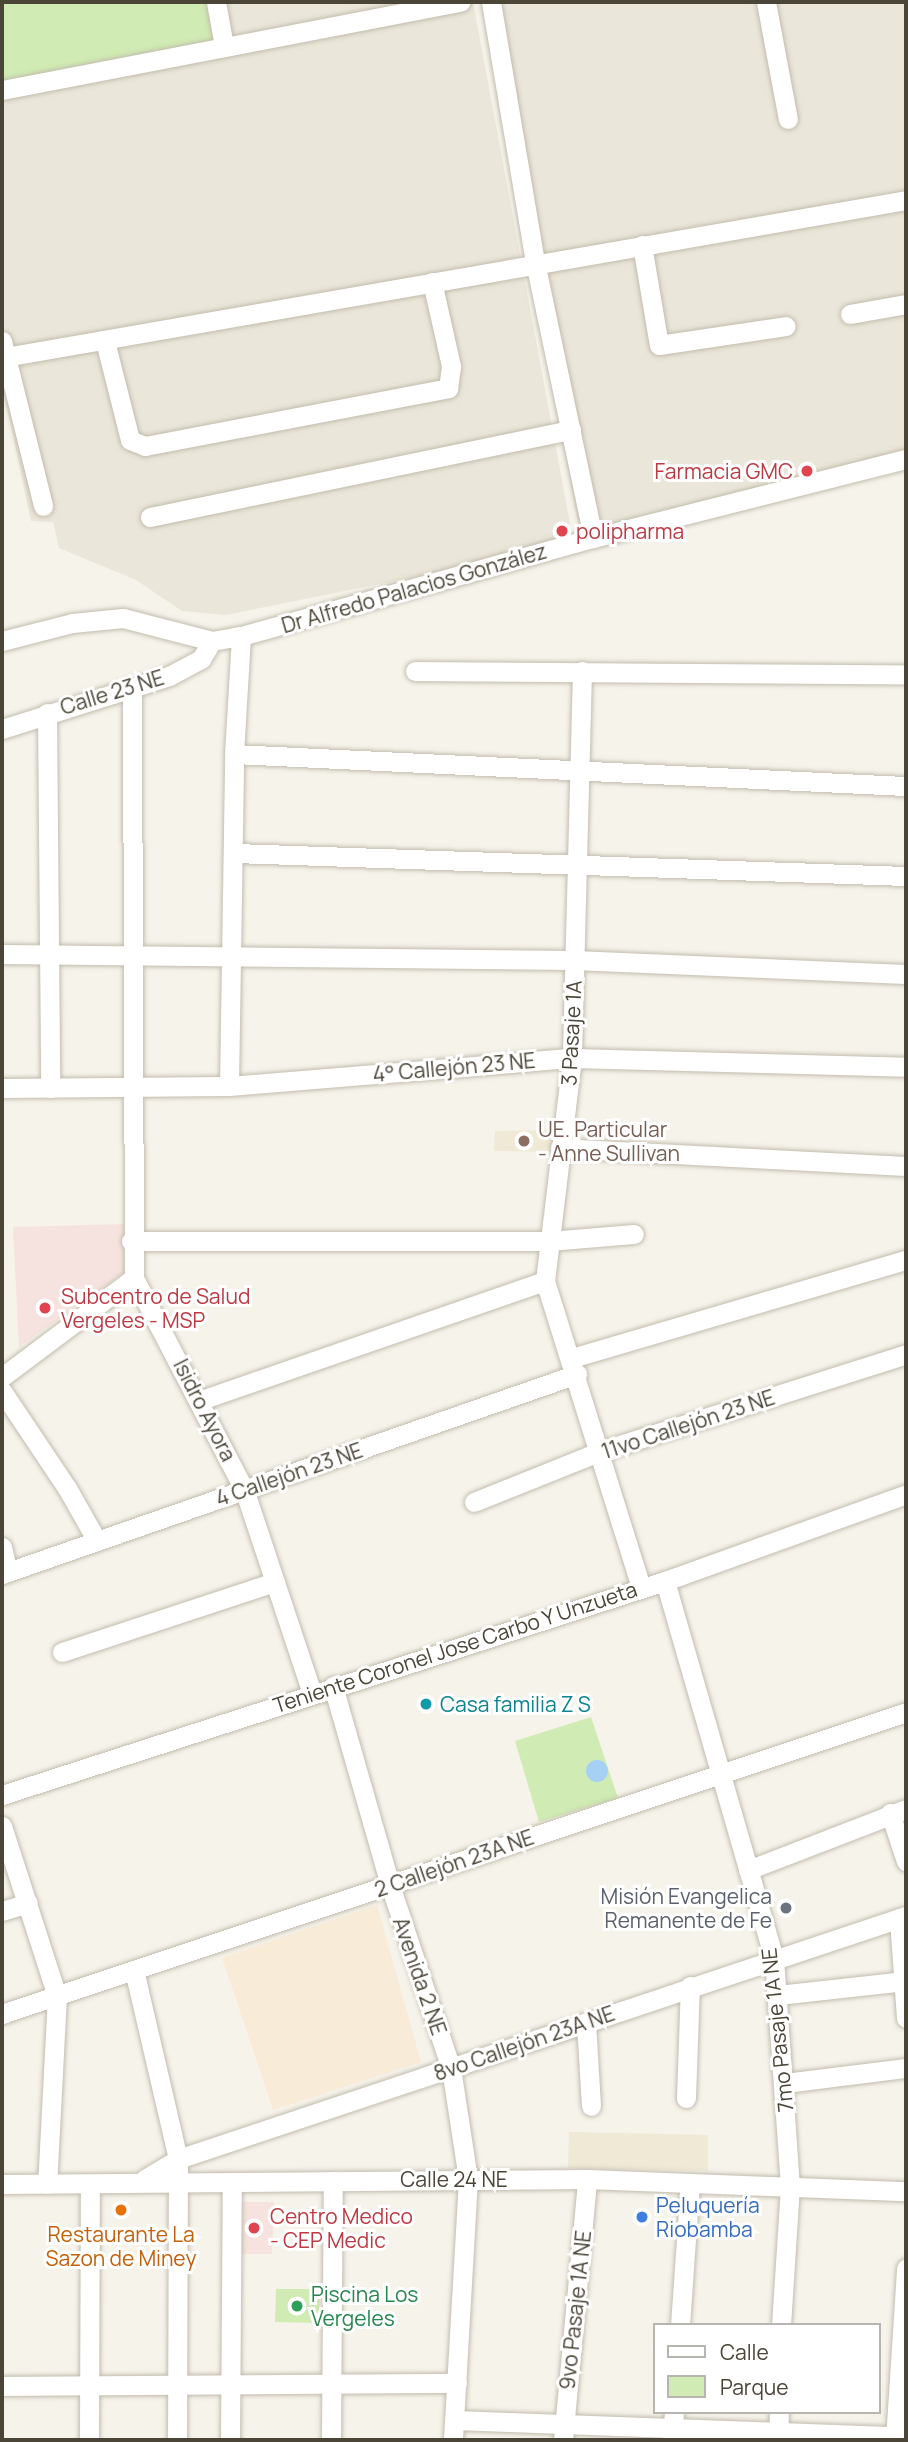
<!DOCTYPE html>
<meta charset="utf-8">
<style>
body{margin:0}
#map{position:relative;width:908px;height:2442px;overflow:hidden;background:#f6f3eb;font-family:Manrope,sans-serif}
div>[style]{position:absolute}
.residential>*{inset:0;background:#eae6d9}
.commercial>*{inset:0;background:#f8ebd7}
.education>*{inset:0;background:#efe9d5}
.medical>*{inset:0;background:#f6e3df}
.green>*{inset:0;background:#d0ebb3}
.water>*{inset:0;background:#a7d1f4}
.round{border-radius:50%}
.roads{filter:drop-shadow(0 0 2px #c2bcad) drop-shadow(0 0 2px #c2bcad)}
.minor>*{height:19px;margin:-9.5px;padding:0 9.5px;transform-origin:9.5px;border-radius:9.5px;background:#fff}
.dots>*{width:19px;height:19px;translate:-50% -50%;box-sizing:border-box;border:4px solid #fff;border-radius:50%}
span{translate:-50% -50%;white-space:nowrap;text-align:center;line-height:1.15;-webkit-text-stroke:6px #fff;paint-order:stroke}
.health-label{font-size:21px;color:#be3a42}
.right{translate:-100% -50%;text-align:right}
.left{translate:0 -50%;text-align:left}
.street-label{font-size:21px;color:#4b4538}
.education-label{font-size:21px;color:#785e54}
.culture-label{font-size:21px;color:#0d838f}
.worship-label{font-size:21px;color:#5b616d}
.shop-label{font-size:21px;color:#366cbe}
.food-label{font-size:21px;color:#c56008}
.leisure-label{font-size:21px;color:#27864d}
.frame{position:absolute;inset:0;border:4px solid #4b4538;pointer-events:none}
.legend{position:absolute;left:653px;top:2323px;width:228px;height:91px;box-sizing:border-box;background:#fff;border:2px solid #b7b5af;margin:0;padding:9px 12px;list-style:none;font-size:21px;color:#4b4538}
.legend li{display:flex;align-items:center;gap:14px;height:35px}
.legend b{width:35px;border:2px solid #b7b5af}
</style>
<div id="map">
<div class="residential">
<div style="clip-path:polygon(2px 2px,473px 2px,574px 545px,226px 615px,182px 611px,136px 580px,59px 548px,53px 522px,31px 521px,2px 385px)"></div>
<div style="clip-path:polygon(482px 2px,906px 2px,906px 449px,582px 545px)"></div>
</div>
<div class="commercial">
<div style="clip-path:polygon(377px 1905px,421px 2062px,273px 2110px,222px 1958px)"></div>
</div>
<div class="education">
<div style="clip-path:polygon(555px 1130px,553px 1152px,494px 1151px,495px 1131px)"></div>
<div style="clip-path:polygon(569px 2132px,708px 2135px,708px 2171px,568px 2168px)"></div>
</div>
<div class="medical">
<div style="clip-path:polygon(125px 1224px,127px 1270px,19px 1347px,13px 1227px)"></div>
<div style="clip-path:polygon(235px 2202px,274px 2202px,272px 2254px,234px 2254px)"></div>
</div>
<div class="green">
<div style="clip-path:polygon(2px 2px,209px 2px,217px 45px,2px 84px)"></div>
<div style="clip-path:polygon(591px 1717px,618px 1798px,539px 1822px,515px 1741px)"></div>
<div style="clip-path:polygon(276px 2289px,320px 2289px,319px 2323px,275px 2322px)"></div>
</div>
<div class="water">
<div class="round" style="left:586px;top:1760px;width:22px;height:22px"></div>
</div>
<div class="roads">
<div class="minor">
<div style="left:216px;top:2px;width:45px;rotate:79.7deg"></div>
<div style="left:491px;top:2px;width:264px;rotate:80.4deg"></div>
<div style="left:535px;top:262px;width:282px;rotate:78.1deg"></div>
<div style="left:766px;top:2px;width:119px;rotate:79.4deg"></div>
<div style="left:2px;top:90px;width:467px;rotate:-10.9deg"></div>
<div style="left:642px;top:245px;width:101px;rotate:80.4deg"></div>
<div style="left:659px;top:345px;width:128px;rotate:-8.5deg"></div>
<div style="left:850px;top:314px;width:57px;rotate:-10.1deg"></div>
<div style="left:2px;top:341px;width:170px;rotate:76deg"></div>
<div style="left:105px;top:341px;width:102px;rotate:75.8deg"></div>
<div style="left:130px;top:440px;width:16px;rotate:22deg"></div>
<div style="left:145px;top:446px;width:309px;rotate:-10.8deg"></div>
<div style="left:448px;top:388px;width:22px;rotate:-82deg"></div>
<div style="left:451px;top:366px;width:86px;rotate:-102.7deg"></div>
<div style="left:5px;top:357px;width:915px;rotate:-9.88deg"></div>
<div style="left:150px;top:517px;width:430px;rotate:-11.7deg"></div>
<div style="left:2px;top:641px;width:72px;rotate:-14.4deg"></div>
<div style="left:72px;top:623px;width:51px;rotate:-5.6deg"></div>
<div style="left:123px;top:618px;width:92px;rotate:14.5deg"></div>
<div style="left:212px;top:641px;width:29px;rotate:-10deg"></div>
<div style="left:241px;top:636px;width:365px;rotate:-15.6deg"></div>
<div style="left:593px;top:538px;width:323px;rotate:-14.2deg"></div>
<div style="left:415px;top:671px;width:491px;rotate:0.4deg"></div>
<div style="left:582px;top:671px;width:387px;rotate:91.5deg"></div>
<div style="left:572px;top:1058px;width:225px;rotate:96.9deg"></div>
<div style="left:545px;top:1281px;width:322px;rotate:72.6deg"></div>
<div style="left:132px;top:687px;width:591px;rotate:89.81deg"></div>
<div style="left:134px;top:1278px;width:238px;rotate:62.5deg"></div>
<div style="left:244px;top:1489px;width:215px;rotate:71.6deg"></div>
<div style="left:47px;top:713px;width:375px;rotate:89.5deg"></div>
<div style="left:2px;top:729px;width:175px;rotate:-17.6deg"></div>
<div style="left:169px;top:676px;width:36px;rotate:-28deg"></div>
<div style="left:201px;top:659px;width:21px;rotate:-59deg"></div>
<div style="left:234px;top:754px;width:673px;rotate:2.73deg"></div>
<div style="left:234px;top:853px;width:672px;rotate:1.96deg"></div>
<div style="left:2px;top:954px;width:572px;rotate:0.6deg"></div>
<div style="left:574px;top:960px;width:332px;rotate:2.4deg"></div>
<div style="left:229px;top:1086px;width:332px;rotate:-89.1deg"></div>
<div style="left:234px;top:754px;width:118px;rotate:-86.6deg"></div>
<div style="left:2px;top:1088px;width:227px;rotate:-0.5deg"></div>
<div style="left:229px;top:1086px;width:344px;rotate:-4.7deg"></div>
<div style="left:572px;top:1058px;width:334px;rotate:1.5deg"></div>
<div style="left:560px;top:1148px;width:346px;rotate:3deg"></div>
<div style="left:131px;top:1241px;width:418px"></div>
<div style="left:549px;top:1241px;width:85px;rotate:-4.7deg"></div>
<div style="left:572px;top:1358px;width:348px;rotate:-16.4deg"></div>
<div style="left:2px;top:1377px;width:165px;rotate:-36.9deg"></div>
<div style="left:2px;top:1391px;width:117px;rotate:56.2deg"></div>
<div style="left:67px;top:1488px;width:61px;rotate:60.5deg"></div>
<div style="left:201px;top:1400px;width:364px;rotate:-19.1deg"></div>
<div style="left:474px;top:1502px;width:137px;rotate:-21.9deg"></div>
<div style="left:601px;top:1451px;width:320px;rotate:-17.6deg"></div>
<div style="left:2px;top:1547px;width:26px;rotate:77deg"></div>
<div style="left:2px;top:1574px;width:609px;rotate:-19.18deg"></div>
<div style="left:665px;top:1581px;width:392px;rotate:73.9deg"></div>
<div style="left:774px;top:1958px;width:229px;rotate:86deg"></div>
<div style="left:790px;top:2186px;width:139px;rotate:93.7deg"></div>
<div style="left:62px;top:1652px;width:224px;rotate:-18.2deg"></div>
<div style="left:333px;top:1686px;width:207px;rotate:74deg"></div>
<div style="left:390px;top:1885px;width:193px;rotate:71.6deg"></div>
<div style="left:451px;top:2068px;width:112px;rotate:81.3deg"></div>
<div style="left:468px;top:2179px;width:261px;rotate:93.3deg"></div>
<div style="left:2px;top:1795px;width:697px;rotate:-17.89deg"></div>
<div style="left:665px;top:1581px;width:256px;rotate:-19.8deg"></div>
<div style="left:890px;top:1813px;width:51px;rotate:71.6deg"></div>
<div style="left:2px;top:1826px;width:179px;rotate:72.1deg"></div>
<div style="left:57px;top:1996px;width:188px;rotate:93deg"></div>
<div style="left:748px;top:1870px;width:169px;rotate:-21.1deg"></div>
<div style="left:2px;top:1911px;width:27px;rotate:-17deg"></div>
<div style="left:899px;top:1918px;width:100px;rotate:86deg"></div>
<div style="left:134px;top:1970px;width:194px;rotate:76.9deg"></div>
<div style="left:178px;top:2159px;width:281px;rotate:90.2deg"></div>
<div style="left:778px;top:1995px;width:128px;rotate:-6.3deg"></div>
<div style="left:2px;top:2014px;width:953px;rotate:-18.47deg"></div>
<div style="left:586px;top:2022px;width:84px;rotate:86.6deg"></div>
<div style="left:785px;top:2083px;width:122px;rotate:-7.1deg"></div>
<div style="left:686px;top:2098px;width:112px;rotate:-88deg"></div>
<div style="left:145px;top:2179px;width:39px;rotate:-31deg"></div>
<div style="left:178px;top:2159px;width:767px;rotate:-18.46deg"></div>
<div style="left:2px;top:2184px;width:585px;rotate:-0.49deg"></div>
<div style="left:587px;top:2179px;width:319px;rotate:2.2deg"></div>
<div style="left:680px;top:2325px;width:142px;rotate:-86deg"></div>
<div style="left:2px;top:2386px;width:455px;rotate:-0.4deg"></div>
<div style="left:455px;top:2420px;width:441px;rotate:2.1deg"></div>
<div style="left:89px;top:2440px;width:255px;rotate:-89.8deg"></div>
<div style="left:230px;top:2440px;width:258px;rotate:-89.6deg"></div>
<div style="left:331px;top:2440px;width:259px;rotate:-89.6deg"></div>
<div style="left:563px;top:2440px;width:262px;rotate:-84.7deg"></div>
<div style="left:672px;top:2440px;width:28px;rotate:-86deg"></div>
<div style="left:778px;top:2440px;width:28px;rotate:-88deg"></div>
<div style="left:895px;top:2440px;width:172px;rotate:-86.3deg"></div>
</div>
</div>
<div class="dots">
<div style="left:807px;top:471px;background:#e0444e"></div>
<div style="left:562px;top:531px;background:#e0444e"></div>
<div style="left:524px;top:1141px;background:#8d6e63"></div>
<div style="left:45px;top:1308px;background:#e0444e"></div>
<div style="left:426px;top:1704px;background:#0f9aa8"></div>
<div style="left:786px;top:1908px;background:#6b7280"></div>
<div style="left:121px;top:2210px;background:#e8710a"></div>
<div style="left:642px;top:2217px;background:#3f7fe0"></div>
<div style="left:254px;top:2228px;background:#e0444e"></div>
<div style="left:297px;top:2306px;background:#2e9e5b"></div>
</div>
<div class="health-label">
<span class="right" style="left:793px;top:471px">Farmacia GMC</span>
<span class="left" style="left:576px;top:531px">polipharma</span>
<span class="left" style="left:61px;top:1308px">Subcentro de Salud<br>Vergeles - MSP</span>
<span class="left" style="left:270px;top:2228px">Centro Medico<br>- CEP Medic</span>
</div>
<div class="street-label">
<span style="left:414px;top:588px;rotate:-16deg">Dr Alfredo Palacios González</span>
<span style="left:112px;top:692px;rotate:-17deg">Calle 23 NE</span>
<span style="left:571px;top:1033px;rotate:-87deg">3 Pasaje 1A</span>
<span style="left:454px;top:1067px;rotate:-5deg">4° Callejón 23 NE</span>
<span style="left:205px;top:1410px;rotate:63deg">Isidro Ayora</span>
<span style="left:688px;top:1424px;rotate:-18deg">11vo Callejón 23 NE</span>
<span style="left:289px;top:1474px;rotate:-19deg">4 Callejón 23 NE</span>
<span style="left:455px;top:1647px;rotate:-18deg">Teniente Coronel Jose Carbo Y Unzueta</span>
<span style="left:454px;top:1863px;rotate:-19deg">2 Callejón 23A NE</span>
<span style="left:420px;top:1976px;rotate:71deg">Avenida 2 NE</span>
<span style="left:777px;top:2030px;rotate:-96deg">7mo Pasaje 1A NE</span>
<span style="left:524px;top:2043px;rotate:-19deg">8vo Callejón 23A NE</span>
<span style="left:454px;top:2179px">Calle 24 NE</span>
<span style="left:575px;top:2310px;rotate:-84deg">9vo Pasaje 1A NE</span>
</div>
<div class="education-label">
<span class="left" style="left:538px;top:1141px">UE. Particular<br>- Anne Sullivan</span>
</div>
<div class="culture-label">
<span class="left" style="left:440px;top:1704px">Casa familia Z S</span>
</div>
<div class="worship-label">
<span class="right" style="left:772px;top:1908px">Misión Evangelica<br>Remanente de Fe</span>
</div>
<div class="shop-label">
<span class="left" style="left:656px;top:2217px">Peluquería<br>Riobamba</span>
</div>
<div class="food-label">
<span style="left:121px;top:2246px">Restaurante La<br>Sazon de Miney</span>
</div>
<div class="leisure-label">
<span class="left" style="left:311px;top:2306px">Piscina Los<br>Vergeles</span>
</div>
<div class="frame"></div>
<ul class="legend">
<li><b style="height:9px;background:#fff"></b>Calle</li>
<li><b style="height:19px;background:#d0ebb3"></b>Parque</li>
</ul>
</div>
